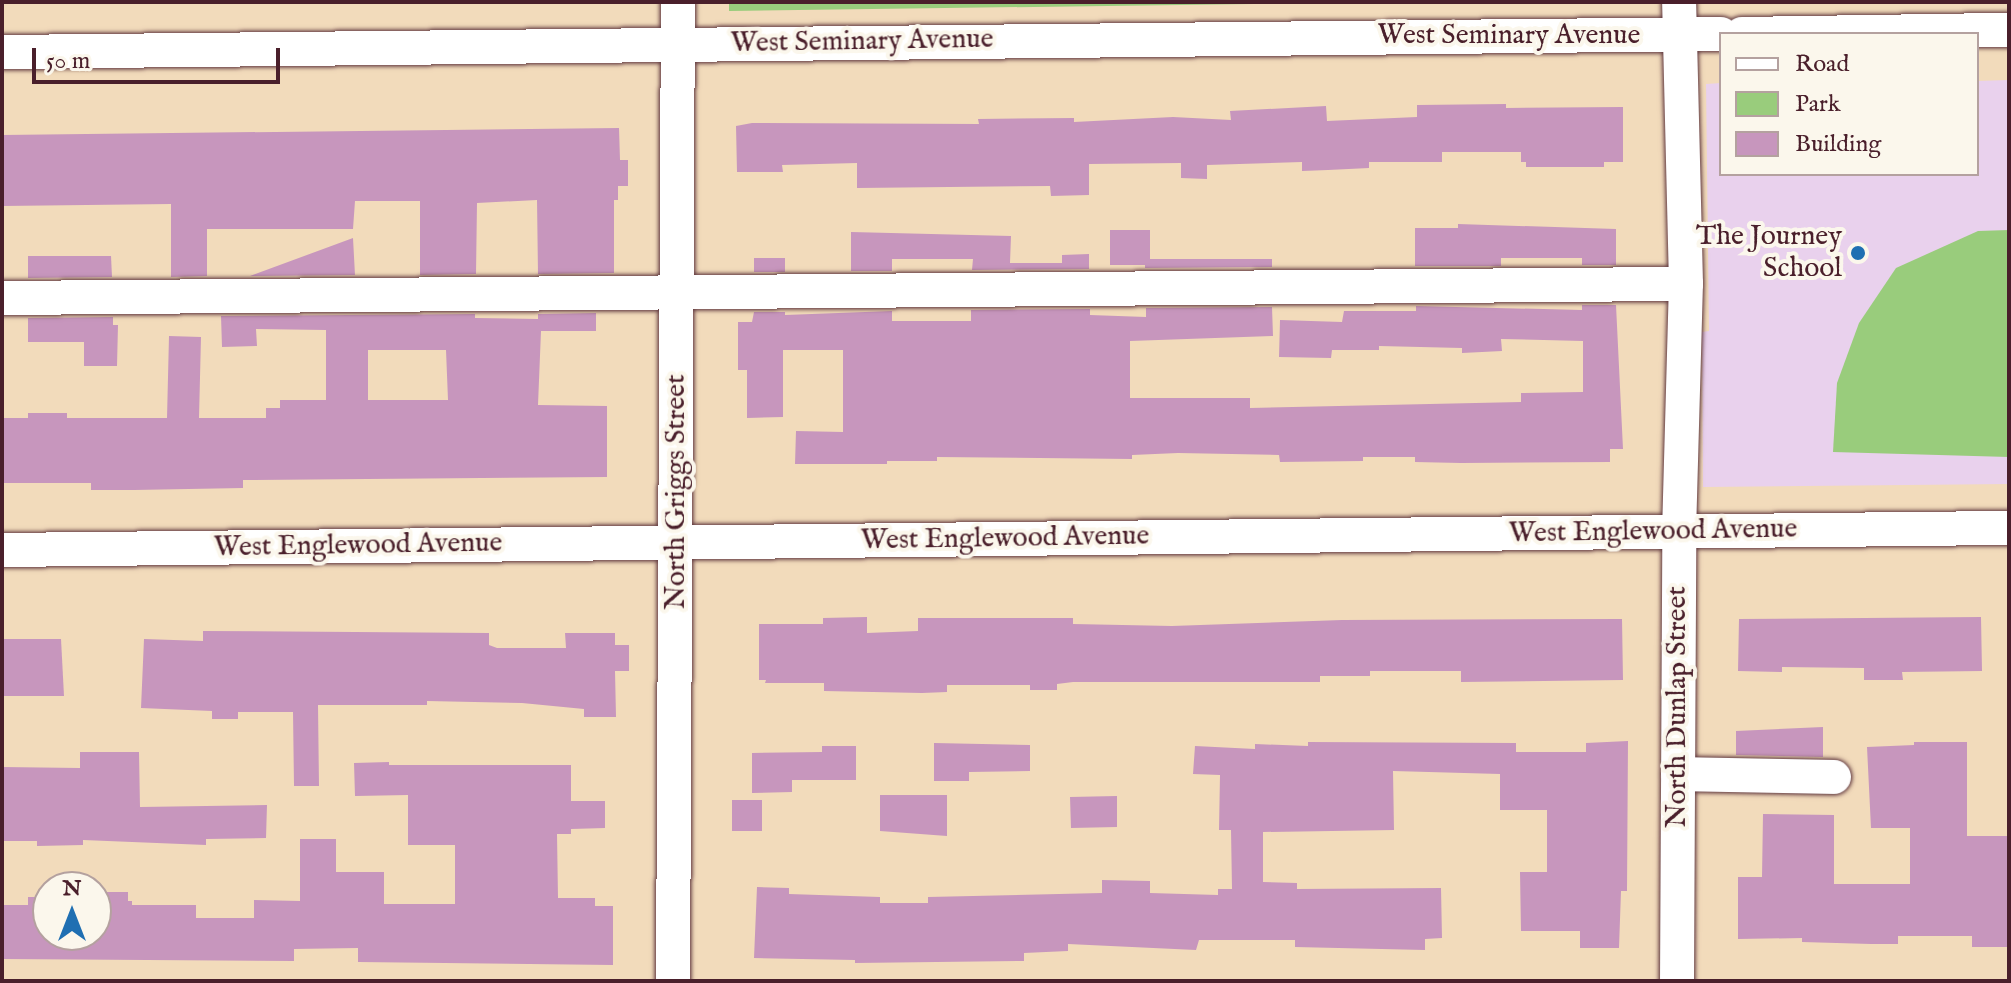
<!DOCTYPE html>
<style>
body{margin:0}
#map{position:relative;width:2011px;height:983px;overflow:hidden;background:#f2dbbb;font-family:"IM FELL English",serif}
div>[style]{position:absolute}
.built>*{inset:0;background:#e9d1ed}
.green>*{inset:0;background:#99cc7c}
.building>*{inset:0;background:#c796bd}
.roads{filter:drop-shadow(0 0 2px #633b41) drop-shadow(0 0 2px #633b41)}
.minor>*{height:34px;margin:-17px;padding:0 17px;transform-origin:17px;border-radius:17px;background:#fff}
.dots>*{width:22px;height:22px;translate:-50% -50%;box-sizing:border-box;border:4px solid #fbf7ec;border-radius:50%}
span{translate:-50% -50%;white-space:nowrap;text-align:center;line-height:1.15;-webkit-text-stroke:8px #fbf7ec;paint-order:stroke}
.street-label{font-size:28px;color:#4a1f2b}
.poi-label{font-size:28px;color:#4a1f2b}
.right{translate:-100% -50%;text-align:right}
.frame{position:absolute;inset:0;border:4px solid #4a1f2b;pointer-events:none}
.legend{position:absolute;left:1719px;top:32px;width:260px;height:144px;box-sizing:border-box;background:#fbf7ec;border:2px solid #b4a19f;margin:0;padding:10px 14px;list-style:none;font-size:24px;color:#4a1f2b}
.legend li{display:flex;align-items:center;gap:16px;height:40px}
.legend b{width:40px;border:2px solid #b4a19f}
.north{position:absolute;left:32px;top:871px;width:80px;height:80px;box-sizing:border-box;background:#fbf7ec;border:2px solid #b4a19f;border-radius:50%;rotate:0deg;font-size:22px;font-weight:700;line-height:32px;text-align:center;color:#4a1f2b}
.north::after{content:'';display:block;margin:auto;width:28px;height:36px;background:#1f6fb2;clip-path:polygon(50% 0,100% 100%,50% 72%,0 100%)}
.scale{position:absolute;left:32px;top:48px;width:248px;height:36px;box-sizing:border-box;border:4px solid #4a1f2b;border-top:0;padding-left:10px;font-size:24px;line-height:28px;white-space:nowrap;color:#4a1f2b;-webkit-text-stroke:6px #fbf7ec;paint-order:stroke}
</style>
<div id="map">
<div class="built">
<div style="clip-path:polygon(2009px 80px,2009px 484px,1703px 487px,1702px 332px,1709px 331px,1706px 84px,1721px 83px,1721px 174px,1977px 174px,1977px 81px)"></div>
</div>
<div class="green">
<div style="clip-path:polygon(729px 2px,1325px 2px,1325px 3px,729px 11px)"></div>
<div style="clip-path:polygon(2009px 230px,2009px 457px,1833px 452px,1837px 383px,1859px 323px,1896px 268px,1978px 231px)"></div>
</div>
<div class="building">
<div style="clip-path:polygon(1506px 104px,1506px 108px,1623px 107px,1623px 162px,1604px 162px,1604px 167px,1526px 167px,1526px 162px,1521px 162px,1521px 152px,1442px 152px,1442px 162px,1369px 162px,1369px 168px,1328px 170px,1302px 171px,1302px 162px,1207px 165px,1207px 179px,1181px 178px,1181px 163px,1089px 164px,1089px 195px,1051px 196px,1050px 186px,857px 188px,857px 163px,782px 165px,783px 172px,737px 172px,736px 126px,752px 123px,979px 124px,978px 119px,1074px 118px,1074px 122px,1173px 117px,1231px 120px,1230px 111px,1326px 106px,1327px 121px,1417px 117px,1417px 105px)"></div>
<div style="clip-path:polygon(619px 128px,620px 160px,628px 160px,628px 186px,618px 186px,618px 200px,614px 200px,614px 273px,538px 274px,537px 200px,477px 203px,476px 274px,420px 275px,420px 201px,355px 201px,353px 229px,207px 229px,207px 276px,171px 277px,171px 204px,2px 206px,2px 135px)"></div>
<div style="clip-path:polygon(1458px 224px,1616px 229px,1616px 265px,1582px 265px,1582px 258px,1501px 258px,1501px 266px,1415px 266px,1415px 228px,1458px 228px)"></div>
<div style="clip-path:polygon(1110px 230px,1150px 230px,1150px 259px,1272px 259px,1272px 267px,1145px 268px,1145px 265px,1110px 265px)"></div>
<div style="clip-path:polygon(851px 232px,1011px 236px,1010px 263px,1062px 263px,1062px 255px,1089px 254px,1089px 269px,972px 270px,973px 259px,892px 259px,892px 271px,851px 271px)"></div>
<div style="clip-path:polygon(353px 238px,355px 275px,360px 275px,250px 276px)"></div>
<div style="clip-path:polygon(28px 256px,111px 256px,112px 277px,28px 278px)"></div>
<div style="clip-path:polygon(754px 258px,785px 258px,785px 272px,754px 272px)"></div>
<div style="clip-path:polygon(1582px 305px,1616px 305px,1623px 449px,1610px 449px,1610px 462px,1461px 463px,1415px 462px,1415px 457px,1363px 457px,1363px 461px,1280px 462px,1279px 455px,1178px 453px,1132px 455px,1132px 459px,937px 457px,937px 461px,887px 461px,887px 464px,795px 464px,796px 431px,843px 432px,843px 350px,783px 350px,783px 417px,747px 418px,747px 370px,738px 370px,738px 322px,752px 322px,754px 312px,785px 312px,785px 315px,892px 311px,892px 321px,971px 321px,971px 310px,1090px 309px,1090px 315px,1146px 317px,1146px 308px,1272px 307px,1273px 336px,1130px 341px,1130px 398px,1250px 398px,1250px 408px,1521px 402px,1521px 393px,1583px 392px,1583px 341px,1501px 339px,1502px 351px,1462px 353px,1462px 348px,1379px 346px,1379px 350px,1332px 350px,1331px 358px,1279px 357px,1280px 320px,1342px 322px,1344px 311px,1416px 311px,1416px 306px,1582px 310px)"></div>
<div style="clip-path:polygon(evenodd,596px 313px,596px 331px,541px 331px,538px 405px,607px 406px,607px 477px,243px 480px,243px 488px,134px 490px,91px 490px,91px 483px,2px 483px,2px 418px,28px 418px,28px 413px,67px 413px,67px 418px,167px 418px,169px 336px,201px 337px,199px 418px,266px 418px,266px 408px,280px 408px,280px 400px,326px 400px,326px 330px,256px 329px,257px 346px,222px 347px,221px 316px,475px 314px,475px 318px,538px 319px,538px 314px,596px 313px,368px 350px,446px 350px,448px 400px,368px 400px,368px 350px)"></div>
<div style="clip-path:polygon(113px 317px,113px 325px,118px 325px,117px 366px,84px 366px,84px 342px,28px 342px,28px 318px)"></div>
<div style="clip-path:polygon(867px 617px,867px 633px,918px 631px,918px 618px,1073px 618px,1073px 624px,1172px 626px,1342px 620px,1622px 619px,1623px 680px,1461px 682px,1461px 671px,1370px 671px,1370px 676px,1320px 676px,1320px 682px,1073px 682px,1057px 684px,1057px 690px,1030px 690px,1030px 685px,947px 685px,947px 692px,922px 693px,824px 691px,824px 683px,765px 683px,766px 680px,759px 680px,759px 624px,823px 624px,823px 618px)"></div>
<div style="clip-path:polygon(1981px 617px,1982px 671px,1902px 672px,1903px 680px,1864px 680px,1864px 668px,1782px 667px,1782px 672px,1738px 671px,1739px 619px)"></div>
<div style="clip-path:polygon(203px 631px,489px 633px,489px 645px,497px 648px,566px 648px,565px 633px,615px 633px,615px 645px,629px 645px,629px 671px,615px 671px,616px 717px,584px 717px,584px 709px,522px 703px,427px 701px,427px 705px,318px 705px,319px 786px,294px 786px,293px 712px,238px 712px,238px 719px,212px 719px,212px 711px,141px 708px,144px 639px,203px 641px)"></div>
<div style="clip-path:polygon(2px 639px,61px 639px,64px 696px,2px 696px)"></div>
<div style="clip-path:polygon(1823px 727px,1823px 757px,1736px 755px,1736px 731px)"></div>
<div style="clip-path:polygon(1628px 741px,1627px 891px,1621px 891px,1619px 948px,1580px 948px,1580px 931px,1521px 931px,1520px 872px,1547px 872px,1547px 810px,1500px 810px,1500px 774px,1393px 771px,1394px 830px,1263px 832px,1263px 882px,1297px 883px,1297px 889px,1441px 888px,1442px 938px,1425px 939px,1425px 950px,1295px 947px,1295px 940px,1199px 940px,1196px 950px,1068px 944px,1068px 951px,1024px 953px,1024px 961px,855px 963px,855px 960px,754px 958px,757px 887px,789px 888px,789px 894px,880px 897px,880px 903px,928px 903px,928px 897px,1102px 893px,1102px 880px,1150px 881px,1150px 893px,1218px 895px,1218px 889px,1232px 889px,1231px 830px,1219px 830px,1220px 775px,1193px 774px,1195px 746px,1255px 749px,1255px 744px,1308px 746px,1308px 742px,1516px 743px,1516px 752px,1586px 752px,1586px 743px)"></div>
<div style="clip-path:polygon(1914px 742px,1967px 742px,1967px 836px,2009px 836px,2009px 947px,1972px 947px,1972px 936px,1898px 936px,1898px 944px,1871px 944px,1802px 942px,1802px 938px,1738px 939px,1738px 877px,1762px 877px,1763px 814px,1834px 815px,1834px 884px,1910px 884px,1910px 828px,1871px 828px,1867px 747px,1914px 745px)"></div>
<div style="clip-path:polygon(934px 743px,1030px 745px,1030px 771px,969px 772px,969px 781px,934px 781px)"></div>
<div style="clip-path:polygon(822px 746px,856px 746px,856px 780px,792px 780px,792px 792px,752px 793px,752px 753px,822px 752px)"></div>
<div style="clip-path:polygon(80px 752px,139px 752px,140px 807px,267px 805px,266px 838px,206px 839px,206px 845px,83px 840px,83px 845px,37px 846px,37px 841px,2px 841px,2px 767px,80px 768px)"></div>
<div style="clip-path:polygon(389px 762px,389px 765px,571px 765px,571px 801px,605px 801px,605px 828px,571px 829px,571px 834px,557px 834px,558px 898px,595px 898px,595px 906px,613px 906px,613px 965px,358px 962px,358px 948px,294px 949px,294px 961px,2px 959px,2px 905px,28px 905px,28px 897px,48px 897px,48px 935px,96px 935px,96px 892px,128px 892px,128px 901px,132px 901px,132px 905px,196px 905px,196px 918px,254px 918px,254px 900px,300px 901px,300px 839px,336px 839px,336px 872px,384px 872px,384px 904px,455px 904px,455px 845px,408px 845px,408px 795px,355px 796px,354px 763px)"></div>
<div style="clip-path:polygon(880px 795px,947px 795px,947px 836px,880px 831px)"></div>
<div style="clip-path:polygon(1117px 796px,1117px 827px,1071px 828px,1070px 797px)"></div>
<div style="clip-path:polygon(732px 800px,762px 800px,762px 831px,732px 831px)"></div>
</div>
<div class="roads">
<div class="minor">
<div style="left:1742px;top:34px;width:267px;rotate:-0.9deg"></div>
<div style="left:2px;top:52px;width:1719px;rotate:-0.6deg"></div>
<div style="left:2px;top:298px;width:1684px;rotate:-0.48deg"></div>
<div style="left:2px;top:550px;width:2007px;rotate:-0.63deg"></div>
<div style="left:1678px;top:774px;width:156px;rotate:1.1deg"></div>
<div style="left:673px;top:981px;width:979px;rotate:-89.71deg"></div>
<div style="left:1677px;top:981px;width:448px;rotate:-89.7deg"></div>
<div style="left:1679px;top:533px;width:249px;rotate:-88.4deg"></div>
<div style="left:1686px;top:284px;width:282px;rotate:-91.4deg"></div>
</div>
</div>
<div class="dots">
<div style="left:1858px;top:253px;background:#1f6fb2"></div>
</div>
<div class="street-label">
<span style="left:1509px;top:36px">West Seminary Avenue</span>
<span style="left:862px;top:42px;rotate:-1deg">West Seminary Avenue</span>
<span style="left:677px;top:492px;rotate:-90deg">North Griggs Street</span>
<span style="left:1653px;top:532px;rotate:-1deg">West Englewood Avenue</span>
<span style="left:1005px;top:539px;rotate:-1deg">West Englewood Avenue</span>
<span style="left:358px;top:546px;rotate:-1deg">West Englewood Avenue</span>
<span style="left:1678px;top:707px;rotate:-90deg">North Dunlap Street</span>
</div>
<div class="poi-label">
<span class="right" style="left:1842px;top:253px">The Journey<br>School</span>
</div>
<div class="frame"></div>
<ul class="legend">
<li><b style="height:10px;background:#fff"></b>Road</li>
<li><b style="height:22px;background:#99cc7c"></b>Park</li>
<li><b style="height:22px;background:#c796bd"></b>Building</li>
</ul>
<div class="north">N</div>
<div class="scale">50 m</div>
</div>
